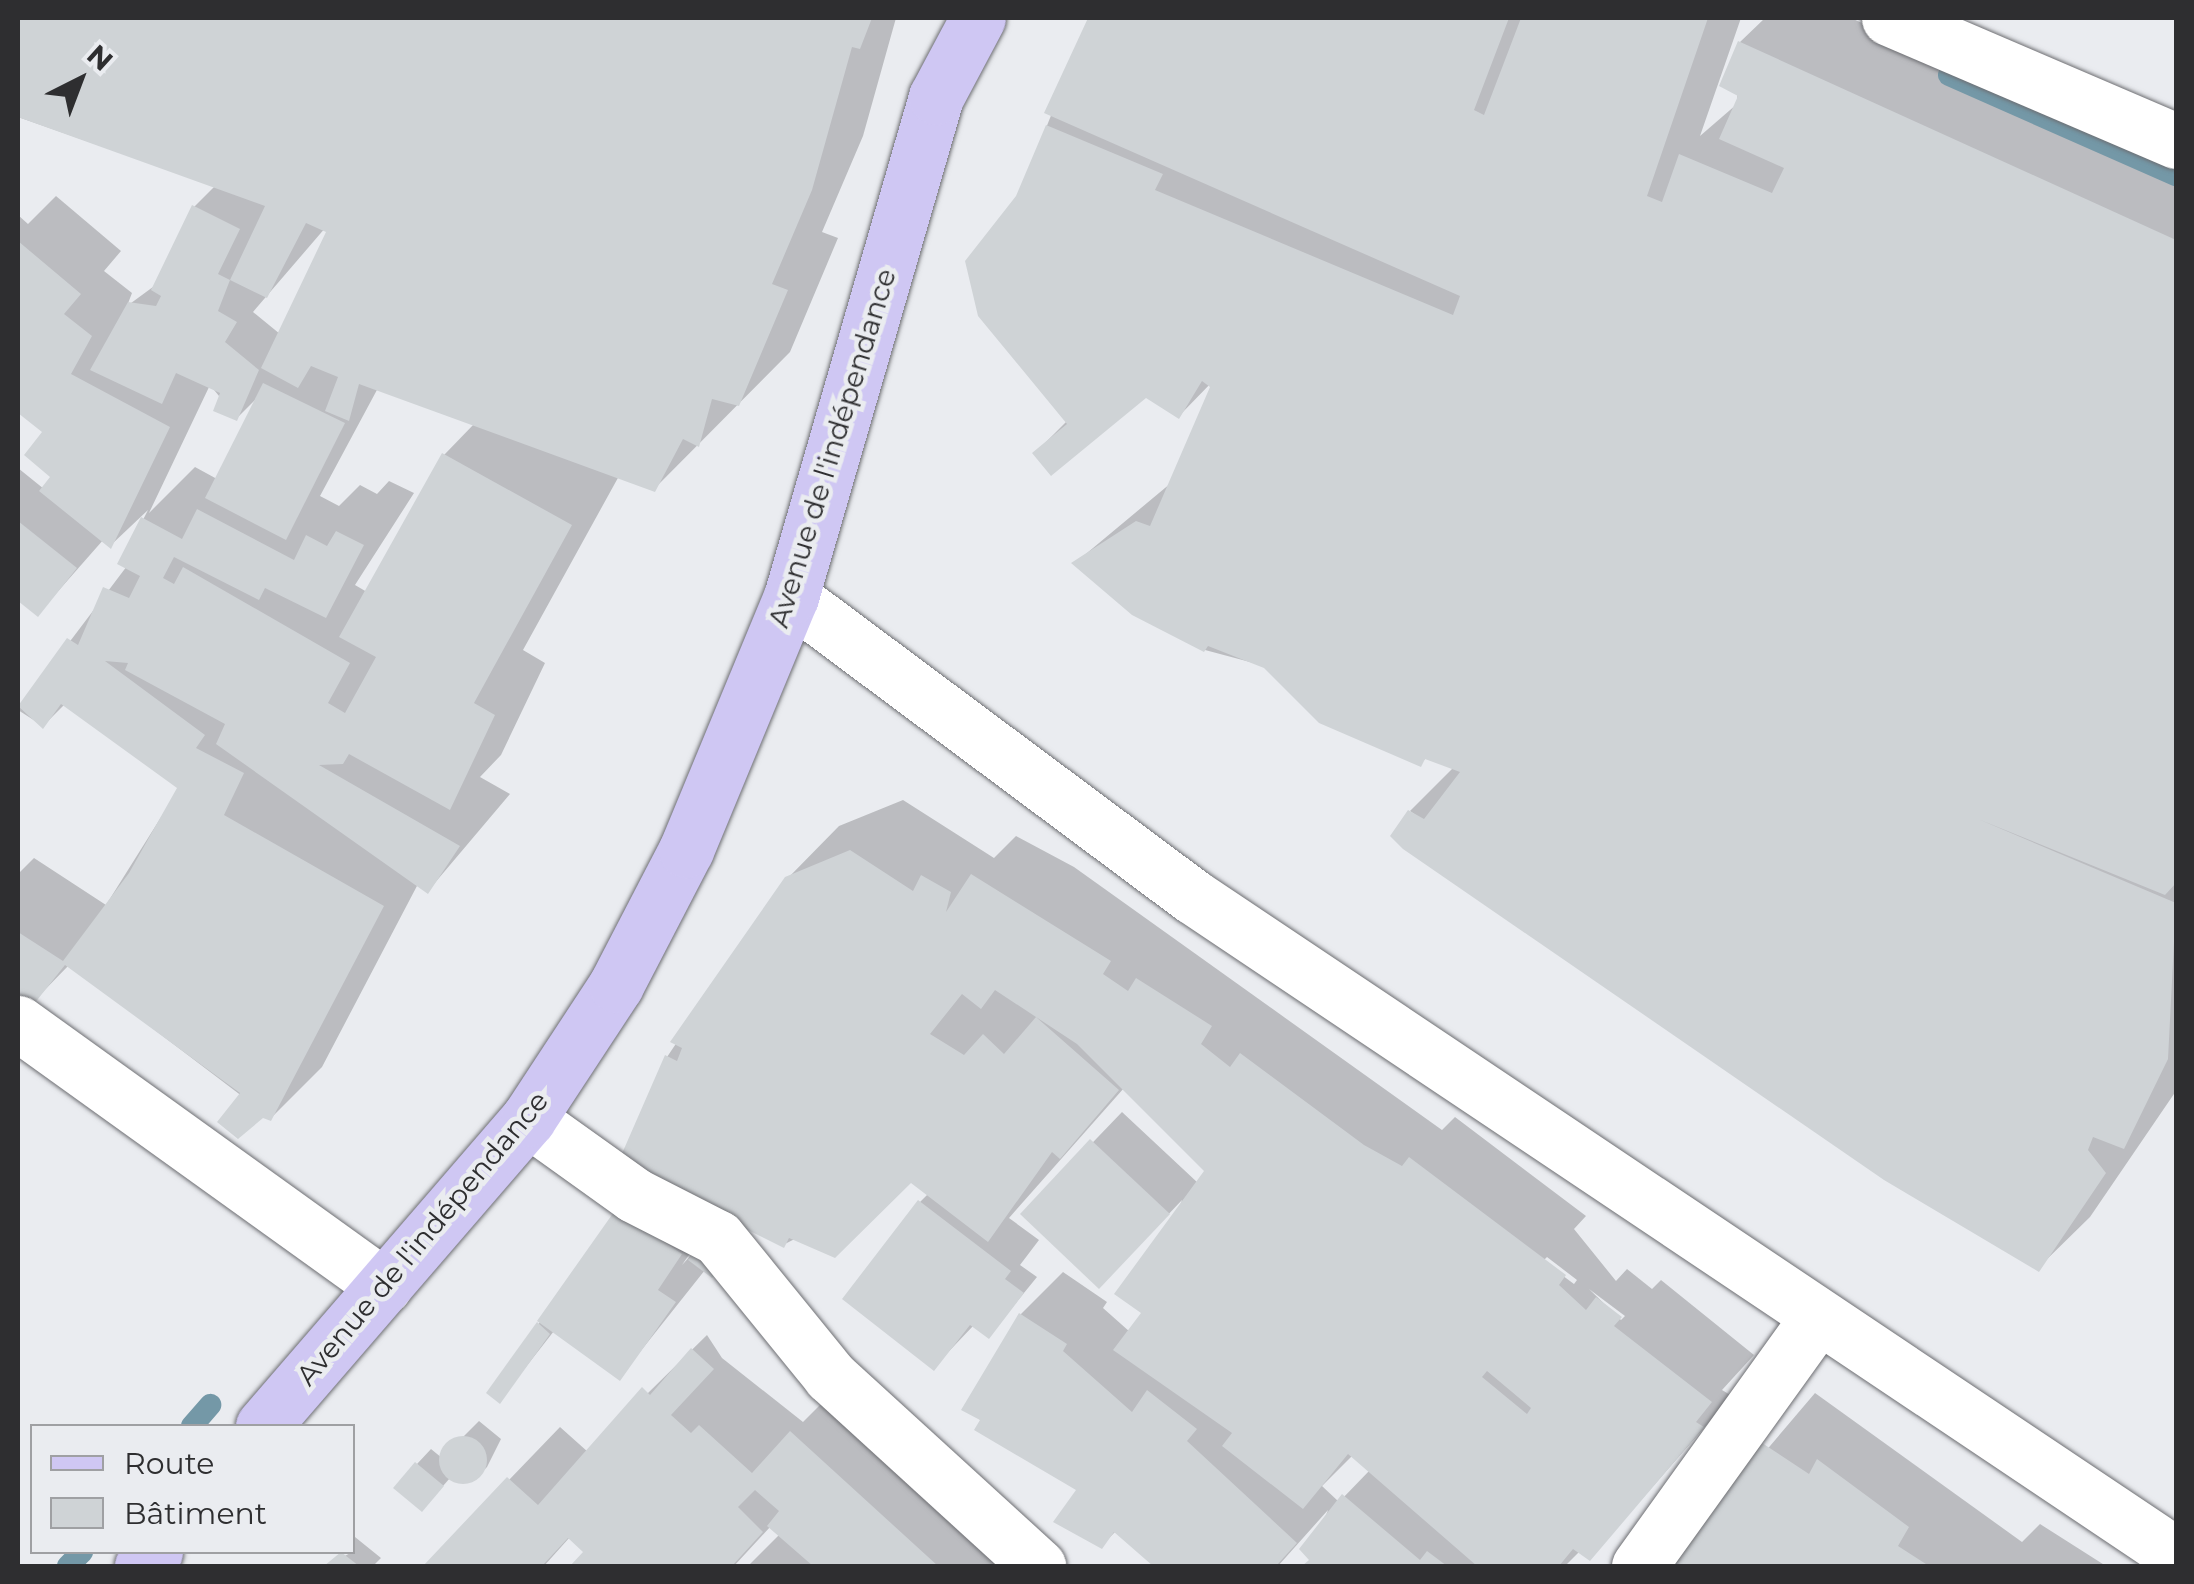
<!DOCTYPE html>
<meta charset="utf-8">
<style>
body{margin:0}
#map{position:relative;width:2194px;height:1584px;overflow:hidden;background:#eaecf0;font-family:Montserrat,sans-serif}
div>[style]{position:absolute}
.shadow>*{inset:0;background:#0003}
.stream>*{height:22px;margin:-11px;padding:0 11px;transform-origin:11px;border-radius:11px;background:#7498a7}
.building>*{inset:0;background:#cfd3d6}
.round{border-radius:50%}
.roads{filter:drop-shadow(0 0 2px #6d6e72) drop-shadow(0 0 2px #6d6e72)}
.minor>*{height:55px;margin:-27.5px;padding:0 27.5px;transform-origin:27.5px;border-radius:27.5px;background:#fff}
.major>*{height:55px;margin:-27.5px;padding:0 27.5px;transform-origin:27.5px;border-radius:27.5px;background:#cfc7f3}
span{translate:-50% -50%;white-space:nowrap;text-align:center;line-height:1.15;-webkit-text-stroke:9px #eaecf0;paint-order:stroke}
.street-label{font-size:28px;color:#2e2e30}
.frame{position:absolute;inset:0;border:20px solid #2e2e30;pointer-events:none}
.legend{position:absolute;left:30px;top:1424px;width:325px;height:130px;box-sizing:border-box;background:#eaecf0;border:2px solid #9fa0a3;margin:0;padding:12px 18px;list-style:none;font-size:30px;color:#2e2e30}
.legend li{display:flex;align-items:center;gap:20px;height:50px}
.legend b{width:50px;border:2px solid #9fa0a3}
.north{position:absolute;left:30px;top:30px;width:100px;height:100px;-webkit-text-stroke:8px #eaecf0;paint-order:stroke;rotate:42deg;font-size:28px;font-weight:700;line-height:40px;text-align:center;color:#2e2e30}
.north::after{content:'';display:block;margin:auto;width:35px;height:45px;background:#2e2e30;clip-path:polygon(50% 0,100% 100%,50% 72%,0 100%)}
</style>
<div id="map">
<div class="shadow">
<div style="clip-path:polygon(evenodd,18px 18px,896px 18px,863px 136px,822px 232px,838px 238px,790px 352px,654px 489px,619px 476px,523px 650px,545px 663px,501px 755px,480px 777px,510px 794px,428px 891px,418px 884px,322px 1067px,271px 1118px,69px 965px,34px 1001px,18px 990px,18px 874px,34px 858px,106px 905px,180px 787px,65px 704px,43px 726px,18px 710px,127px 566px,121px 563px,148px 510px,111px 545px,104px 539px,38px 614px,18px 598px,18px 468px,44px 489px,54px 477px,45px 432px,18px 411px,18px 215px,28px 224px,56px 196px,121px 251px,104px 271px,132px 293px,127px 306px,157px 284px,194px 207px,215px 186px,18px 117px,18px 18px,326px 227px,331px 229px,280px 334px,253px 312px,326px 227px,18px 18px,210px 385px,237px 418px,258px 397px,217px 479px,195px 467px,149px 513px,210px 385px,18px 18px,378px 388px,475px 423px,444px 455px,367px 592px,355px 585px,414px 493px,389px 481px,377px 494px,360px 485px,339px 506px,320px 496px,378px 388px)"></div>
<div style="clip-path:polygon(1090px 18px,1741px 18px,1700px 136px,1737px 104px,1740px 42px,1765px 18px,1851px 18px,2176px 166px,2176px 1091px,2090px 1217px,2038px 1268px,1410px 811px,1454px 767px,1427px 757px,1420px 764px,1265px 666px,1205px 650px,1075px 563px,1171px 483px,1215px 379px,1179px 416px,1146px 395px,1035px 453px,1067px 421px,1018px 198px)"></div>
<div style="clip-path:polygon(evenodd,903px 800px,994px 858px,1016px 836px,1074px 867px,1442px 1130px,1455px 1117px,1586px 1216px,1574px 1229px,1616px 1281px,1627px 1269px,1652px 1289px,1661px 1280px,1754px 1355px,1722px 1390px,1732px 1396px,1590px 1558px,1580px 1551px,1565px 1566px,1307px 1566px,1328px 1510px,1278px 1566px,1155px 1566px,1116px 1531px,1101px 1546px,1080px 1490px,965px 1409px,1021px 1314px,1063px 1272px,1107px 1302px,1103px 1308px,1130px 1332px,1145px 1313px,1182px 1200px,1129px 1256px,1024px 1214px,1122px 1112px,1198px 1183px,1207px 1171px,1124px 1088px,1009px 1218px,1039px 1240px,1020px 1265px,1037px 1277px,989px 1336px,974px 1325px,934px 1367px,920px 1202px,929px 1193px,911px 1179px,783px 1245px,667px 1057px,787px 879px,839px 826px,903px 800px,1547px 1257px,1577px 1280px,1574px 1284px,1543px 1261px,1547px 1257px,903px 800px,1589px 1289px,1625px 1316px,1621px 1320px,1589px 1289px,903px 800px,1353px 1455px,1370px 1470px,1339px 1502px,1322px 1486px,1353px 1455px)"></div>
<div style="clip-path:polygon(618px 1211px,710px 1224px,682px 1265px,708px 1237px,705px 1270px,620px 1377px,554px 1331px,500px 1400px,490px 1393px)"></div>
<div style="clip-path:polygon(707px 1335px,722px 1358px,803px 1422px,843px 1382px,1046px 1566px,748px 1566px,780px 1534px,771px 1526px,734px 1566px,573px 1566px,587px 1552px,570px 1537px,544px 1566px,426px 1566px,560px 1427px,588px 1452px)"></div>
<div style="clip-path:polygon(1815px 1393px,2022px 1542px,2040px 1524px,2106px 1566px,1668px 1566px)"></div>
<div style="clip-path:polygon(479px 1421px,501px 1439px,487px 1467px,472px 1482px,450px 1478px,436px 1494px,417px 1464px,431px 1449px,442px 1458px)"></div>
<div style="clip-path:polygon(355px 1537px,381px 1558px,373px 1566px,327px 1566px,352px 1552px)"></div>
</div>
<div class="stream">
<div style="left:1949px;top:75px;width:248px;rotate:23.8deg"></div>
<div style="left:192px;top:1426px;width:28px;rotate:-49deg"></div>
<div style="left:68px;top:1566px;width:20px;rotate:-45deg"></div>
</div>
<div class="building">
<div style="clip-path:polygon(18px 18px,872px 18px,860px 49px,852px 47px,812px 190px,772px 284px,788px 290px,739px 406px,712px 399px,699px 447px,683px 439px,655px 492px,359px 384px,349px 421px,325px 411px,338px 377px,311px 366px,298px 388px,261px 368px,326px 232px,306px 223px,267px 298px,230px 280px,265px 206px,18px 117px)"></div>
<div style="clip-path:polygon(1088px 18px,1509px 18px,1474px 110px,1484px 115px,1521px 18px,1708px 18px,1647px 196px,1662px 202px,1679px 154px,1772px 193px,1784px 168px,1719px 139px,1738px 96px,1719px 86px,1738px 41px,2176px 240px,2176px 883px,2165px 895px,1978px 819px,2176px 903px,2168px 1059px,2124px 1149px,2093px 1137px,2088px 1150px,2106px 1173px,2039px 1272px,1884px 1180px,1403px 849px,1390px 836px,1408px 810px,1424px 819px,1460px 772px,1425px 759px,1421px 767px,1319px 723px,1264px 668px,1208px 646px,1204px 652px,1132px 615px,1071px 563px,1136px 521px,1150px 526px,1210px 387px,1202px 381px,1179px 419px,1146px 398px,1051px 476px,1032px 453px,1067px 424px,978px 316px,965px 261px,1016px 196px,1046px 125px,1163px 174px,1155px 190px,1453px 315px,1460px 296px,1044px 113px)"></div>
<div style="clip-path:polygon(192px 205px,240px 229px,218px 274px,230px 280px,218px 311px,237px 322px,225px 342px,259px 370px,237px 421px,213px 411px,220px 393px,176px 373px,162px 404px,90px 370px,128px 302px,156px 306px,161px 296px,151px 290px)"></div>
<div style="clip-path:polygon(18px 241px,81px 294px,64px 314px,92px 336px,71px 374px,170px 427px,111px 549px,39px 491px,50px 477px,24px 455px,42px 432px,18px 413px)"></div>
<div style="clip-path:polygon(263px 383px,345px 423px,286px 540px,205px 498px)"></div>
<div style="clip-path:polygon(442px 453px,572px 525px,474px 703px,495px 715px,450px 810px,349px 754px,343px 764px,319px 765px,460px 846px,428px 894px,216px 744px,225px 724px,125px 670px,128px 663px,105px 661px,205px 735px,196px 748px,244px 773px,224px 815px,384px 906px,271px 1121px,263px 1118px,238px 1139px,217px 1122px,240px 1093px,65px 965px,34px 1004px,18px 993px,18px 932px,63px 961px,129px 873px,177px 788px,61px 704px,43px 729px,18px 706px,67px 638px,78px 645px,103px 587px,129px 598px,140px 576px,117px 564px,141px 517px,182px 539px,197px 509px,294px 560px,306px 535px,327px 546px,336px 531px,364px 545px,326px 618px,265px 588px,259px 600px,174px 557px,163px 578px,174px 584px,183px 567px,350px 663px,328px 703px,345px 713px,376px 657px,339px 637px)"></div>
<div style="clip-path:polygon(18px 521px,77px 568px,38px 617px,18px 601px)"></div>
<div style="clip-path:polygon(evenodd,850px 850px,913px 891px,921px 875px,951px 892px,946px 912px,971px 874px,1111px 961px,1103px 974px,1128px 991px,1136px 978px,1212px 1026px,1201px 1044px,1230px 1067px,1240px 1053px,1364px 1145px,1402px 1166px,1409px 1157px,1566px 1275px,1559px 1285px,1586px 1310px,1596px 1297px,1622px 1317px,1614px 1326px,1712px 1402px,1696px 1422px,1704px 1427px,1590px 1561px,1573px 1549px,1559px 1566px,1477px 1566px,1348px 1454px,1303px 1509px,1222px 1446px,1232px 1433px,1113px 1350px,1141px 1313px,1114px 1294px,1204px 1171px,1077px 1044px,1036px 1017px,1119px 1090px,1060px 1159px,1052px 1152px,988px 1242px,911px 1183px,835px 1258px,789px 1238px,784px 1248px,617px 1165px,665px 1055px,677px 1061px,682px 1048px,670px 1042px,785px 877px,850px 850px,995px 990px,1036px 1017px,1004px 1054px,983px 1034px,964px 1055px,930px 1034px,962px 994px,981px 1009px,995px 990px,850px 850px,1487px 1371px,1531px 1408px,1527px 1414px,1482px 1377px,1487px 1371px)"></div>
<div style="clip-path:polygon(1090px 1139px,1170px 1214px,1099px 1289px,1020px 1214px)"></div>
<div style="clip-path:polygon(918px 1200px,1011px 1271px,1005px 1279px,1024px 1293px,989px 1339px,970px 1325px,934px 1371px,842px 1299px)"></div>
<div style="clip-path:polygon(616px 1209px,682px 1254px,658px 1290px,676px 1302px,620px 1381px,537px 1321px)"></div>
<div style="clip-path:polygon(706px 1235px,732px 1253px,712px 1278px,688px 1260px)"></div>
<div style="clip-path:polygon(1019px 1313px,1067px 1344px,1063px 1351px,1132px 1412px,1147px 1390px,1197px 1429px,1187px 1441px,1297px 1543px,1276px 1566px,1153px 1566px,1114px 1532px,1102px 1549px,1053px 1522px,1076px 1490px,974px 1430px,980px 1420px,961px 1410px)"></div>
<div style="clip-path:polygon(537px 1322px,550px 1334px,500px 1404px,486px 1393px)"></div>
<div style="clip-path:polygon(691px 1348px,714px 1369px,671px 1415px,691px 1433px,699px 1425px,752px 1473px,790px 1431px,938px 1566px,813px 1566px,767px 1526px,779px 1511px,755px 1490px,738px 1507px,763px 1532px,732px 1566px,570px 1566px,583px 1552px,568px 1538px,542px 1566px,423px 1566px,507px 1477px,538px 1505px,642px 1387px,650px 1395px)"></div>
<div class="round" style="left:439px;top:1436px;width:48px;height:48px"></div>
<div style="clip-path:polygon(1762px 1443px,1809px 1474px,1817px 1459px,1909px 1527px,1898px 1546px,1929px 1566px,1665px 1566px,1678px 1533px)"></div>
<div style="clip-path:polygon(415px 1462px,444px 1486px,422px 1512px,393px 1488px)"></div>
<div style="clip-path:polygon(1342px 1494px,1420px 1560px,1427px 1551px,1447px 1566px,1302px 1566px,1309px 1560px,1299px 1549px)"></div>
<div style="clip-path:polygon(341px 1552px,359px 1566px,324px 1566px)"></div>
</div>
<div class="roads">
<div class="minor">
<div style="left:1889px;top:18px;width:312px;rotate:23.2deg"></div>
<div style="left:791px;top:597px;width:500px;rotate:36.71deg"></div>
<div style="left:1192px;top:896px;width:1184px;rotate:33.81deg"></div>
<div style="left:18px;top:1023px;width:451px;rotate:35.7deg"></div>
<div style="left:528px;top:1119px;width:130px;rotate:35.6deg"></div>
<div style="left:634px;top:1195px;width:94px;rotate:27.1deg"></div>
<div style="left:718px;top:1238px;width:178px;rotate:50.9deg"></div>
<div style="left:830px;top:1376px;width:282px;rotate:42.4deg"></div>
<div style="left:1639px;top:1566px;width:305px;rotate:-54.3deg"></div>
</div>
<div class="major">
<div style="left:263px;top:1426px;width:406px;rotate:-49.2deg"></div>
<div style="left:528px;top:1119px;width:160px;rotate:-56.7deg"></div>
<div style="left:616px;top:985px;width:152px;rotate:-62.6deg"></div>
<div style="left:686px;top:850px;width:274px;rotate:-67.5deg"></div>
<div style="left:791px;top:597px;width:521px;rotate:-73.83deg"></div>
<div style="left:936px;top:97px;width:89px;rotate:-62deg"></div>
<div style="left:142px;top:1566px;width:19px;rotate:-47deg"></div>
</div>
</div>
<div class="street-label">
<span style="left:832px;top:448px;rotate:-73deg">Avenue de l'indépendance</span>
<span style="left:422px;top:1238px;rotate:-50deg">Avenue de l'indépendance</span>
</div>
<div class="frame"></div>
<ul class="legend">
<li><b style="height:12px;background:#cfc7f3"></b>Route</li>
<li><b style="height:28px;background:#cfd3d6"></b>Bâtiment</li>
</ul>
<div class="north">N</div>
</div>
